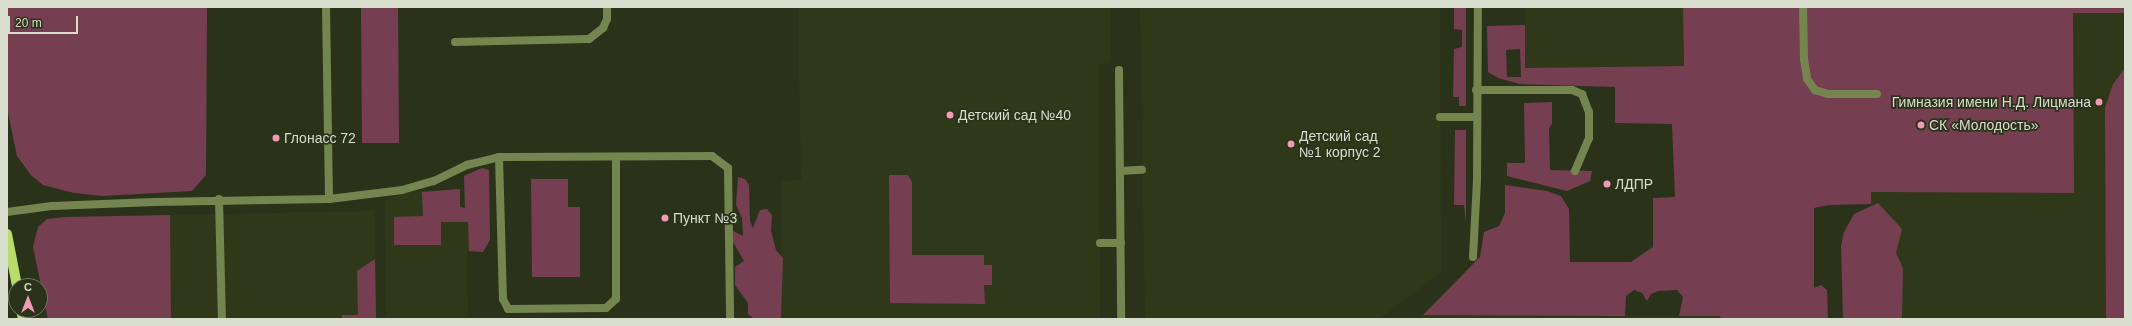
<!DOCTYPE html>
<meta charset="utf-8">
<style>
body{margin:0}
#map{position:relative;width:2132px;height:326px;overflow:hidden;background:#2b321a;font-family:Arial,sans-serif}
div>[style]{position:absolute}
.built>*{inset:0;background:#2f391a}
.green>*{inset:0;background:#763f51}
.service>*{height:8px;margin:-4px;padding:0 4px;transform-origin:4px;border-radius:4px;background:#748550}
.primary>*{height:10px;margin:-5px;padding:0 5px;transform-origin:5px;border-radius:5px;background:#badc69}
.dots>*{width:11px;height:11px;translate:-50% -50%;box-sizing:border-box;border:2px solid #2b321a;border-radius:50%}
span{translate:-50% -50%;white-space:nowrap;text-align:center;line-height:1.15;-webkit-text-stroke:3.5px #2b321a;paint-order:stroke}
.poi-label{font-size:14px;color:#d9decf}
.right{translate:-100% -50%;text-align:right}
.left{translate:0 -50%;text-align:left}
.frame{position:absolute;inset:0;border:8px solid #d9decf;pointer-events:none}
.north{position:absolute;left:8px;top:278px;width:40px;height:40px;box-sizing:border-box;background:#2b321a;border:1px solid #717762;border-radius:50%;rotate:0deg;font-size:11px;font-weight:700;line-height:16px;text-align:center;color:#d9decf}
.north::after{content:'';display:block;margin:auto;width:14px;height:18px;background:#f09ab4;clip-path:polygon(50% 0,100% 100%,50% 72%,0 100%)}
.scale{position:absolute;left:8px;top:16px;width:70px;height:18px;box-sizing:border-box;border:2px solid #d9decf;border-top:0;padding-left:5px;font-size:12px;line-height:14px;white-space:nowrap;color:#d9decf;-webkit-text-stroke:3px #2b321a;paint-order:stroke}
</style>
<div id="map">
<div class="built">
<div style="clip-path:polygon(798px 7px,1110px 7px,1110px 63px,1099px 64px,1100px 319px,782px 319px,781px 181px,801px 180px)"></div>
<div style="clip-path:polygon(1140px 7px,1440px 7px,1441px 272px,1379px 319px,1145px 319px)"></div>
<div style="clip-path:polygon(1525px 7px,1683px 7px,1684px 66px,1525px 68px)"></div>
<div style="clip-path:polygon(2073px 13px,2125px 13px,2125px 319px,1871px 319px,1871px 192px,2073px 193px)"></div>
<div style="clip-path:polygon(482px 168px,489px 170px,490px 240px,483px 252px,467px 251px,468px 319px,386px 319px,385px 201px,407px 192px,460px 189px,460px 207px,465px 208px,464px 176px)"></div>
<div style="clip-path:polygon(375px 211px,376px 319px,171px 319px,170px 215px)"></div>
<div style="clip-path:polygon(1423px 315px,1721px 316px,1721px 319px,1418px 319px)"></div>
</div>
<div class="green">
<div style="clip-path:polygon(7px 7px,207px 7px,206px 175px,192px 191px,102px 196px,74px 193px,43px 185px,31px 175px,17px 156px,7px 108px)"></div>
<div style="clip-path:polygon(361px 7px,398px 7px,399px 143px,362px 143px)"></div>
<div style="clip-path:polygon(1454px 7px,1466px 7px,1466px 106px,1459px 106px,1459px 97px,1453px 97px,1454px 49px,1462px 47px,1462px 30px,1454px 29px)"></div>
<div style="clip-path:polygon(evenodd,1683px 7px,2125px 7px,2125px 13px,2073px 13px,2074px 193px,1871px 192px,1871px 204px,1829px 205px,1814px 208px,1814px 288px,1821px 285px,1827px 290px,1828px 319px,1721px 319px,1720px 316px,1679px 316px,1683px 297px,1677px 290px,1658px 291px,1651px 294px,1647px 301px,1642px 293px,1634px 290px,1626px 296px,1625px 316px,1423px 315px,1480px 257px,1484px 232px,1499px 226px,1505px 213px,1505px 185px,1547px 191px,1561px 196px,1569px 209px,1570px 262px,1631px 262px,1653px 247px,1653px 198px,1675px 197px,1672px 124px,1615px 123px,1615px 87px,1520px 84px,1498px 78px,1488px 72px,1487px 26px,1525px 25px,1525px 68px,1684px 66px,1683px 7px,1520px 49px,1521px 77px,1507px 77px,1506px 50px,1520px 49px)"></div>
<div style="clip-path:polygon(2125px 68px,2125px 319px,2106px 319px,2105px 108px,2113px 84px)"></div>
<div style="clip-path:polygon(1552px 102px,1552px 124px,1549px 128px,1550px 170px,1592px 171px,1590px 181px,1567px 191px,1507px 176px,1507px 163px,1525px 163px,1524px 103px)"></div>
<div style="clip-path:polygon(1455px 130px,1466px 130px,1466px 223px,1464px 205px,1454px 205px)"></div>
<div style="clip-path:polygon(482px 168px,489px 170px,490px 240px,483px 252px,469px 251px,468px 222px,441px 222px,441px 245px,394px 245px,394px 217px,423px 216px,422px 192px,460px 189px,460px 207px,465px 208px,464px 176px)"></div>
<div style="clip-path:polygon(889px 175px,908px 175px,912px 182px,912px 255px,984px 255px,984px 265px,992px 265px,992px 285px,984px 285px,985px 304px,890px 303px)"></div>
<div style="clip-path:polygon(738px 177px,745px 179px,749px 185px,750px 221px,753px 228px,760px 210px,767px 209px,772px 215px,771px 231px,776px 250px,783px 258px,781px 319px,754px 319px,748px 314px,748px 303px,735px 285px,735px 267px,744px 261px,733px 242px,733px 231px,743px 236px,742px 218px,736px 205px)"></div>
<div style="clip-path:polygon(531px 179px,568px 179px,568px 207px,580px 207px,580px 277px,532px 277px)"></div>
<div style="clip-path:polygon(1878px 203px,1902px 229px,1896px 253px,1903px 268px,1902px 319px,1843px 319px,1841px 246px,1844px 232px,1854px 214px)"></div>
<div style="clip-path:polygon(170px 215px,171px 319px,48px 319px,33px 247px,38px 227px,47px 219px,66px 217px)"></div>
<div style="clip-path:polygon(375px 259px,376px 319px,342px 319px,342px 315px,358px 315px,357px 271px)"></div>
</div>
<div class="service">
<div style="left:326px;top:7px;width:192px;rotate:89.1deg"></div>
<div style="left:1803px;top:7px;width:52px;rotate:88.9deg"></div>
<div style="left:1804px;top:59px;width:20px;rotate:81deg"></div>
<div style="left:1807px;top:79px;width:14px;rotate:54deg"></div>
<div style="left:1815px;top:90px;width:14px;rotate:17deg"></div>
<div style="left:1828px;top:94px;width:49px"></div>
<div style="left:455px;top:42px;width:134px;rotate:-1.3deg"></div>
<div style="left:589px;top:39px;width:18px;rotate:-38deg"></div>
<div style="left:603px;top:28px;width:10px;rotate:-66deg"></div>
<div style="left:607px;top:19px;width:12px;rotate:-90deg"></div>
<div style="left:1119px;top:70px;width:249px;rotate:89.5deg"></div>
<div style="left:1476px;top:90px;width:96px"></div>
<div style="left:1572px;top:90px;width:11px;rotate:22deg"></div>
<div style="left:1582px;top:94px;width:19px;rotate:69deg"></div>
<div style="left:1589px;top:112px;width:26px;rotate:90deg"></div>
<div style="left:1589px;top:138px;width:36px;rotate:113deg"></div>
<div style="left:1440px;top:117px;width:37px"></div>
<div style="left:499px;top:157px;width:142px;rotate:88.4deg"></div>
<div style="left:503px;top:299px;width:11px;rotate:63deg"></div>
<div style="left:508px;top:309px;width:98px;rotate:-0.6deg"></div>
<div style="left:606px;top:308px;width:13px;rotate:-42deg"></div>
<div style="left:616px;top:299px;width:141px;rotate:-90deg"></div>
<div style="left:1120px;top:171px;width:22px;rotate:-3deg"></div>
<div style="left:219px;top:199px;width:120px;rotate:88.6deg"></div>
<div style="left:7px;top:212px;width:45px;rotate:-7.6deg"></div>
<div style="left:52px;top:206px;width:102px;rotate:-2.2deg"></div>
<div style="left:154px;top:202px;width:175px;rotate:-1deg"></div>
<div style="left:329px;top:199px;width:74px;rotate:-7deg"></div>
<div style="left:402px;top:190px;width:33px;rotate:-16deg"></div>
<div style="left:434px;top:181px;width:37px;rotate:-26deg"></div>
<div style="left:467px;top:165px;width:33px;rotate:-14deg"></div>
<div style="left:499px;top:157px;width:213px;rotate:-0.3deg"></div>
<div style="left:712px;top:156px;width:20px;rotate:37deg"></div>
<div style="left:728px;top:168px;width:151px;rotate:89.2deg"></div>
<div style="left:1100px;top:243px;width:21px"></div>
<div style="left:1473px;top:257px;width:77px;rotate:-87deg"></div>
<div style="left:1477px;top:180px;width:173px;rotate:-89.7deg"></div>
</div>
<div class="primary">
<div style="left:7px;top:234px;width:53px;rotate:79.1deg"></div>
<div style="left:21px;top:310px;width:9px;rotate:77deg"></div>
</div>
<div class="dots">
<div style="left:2099px;top:102px;background:#f09ab4"></div>
<div style="left:950px;top:115px;background:#f09ab4"></div>
<div style="left:1921px;top:125px;background:#f09ab4"></div>
<div style="left:276px;top:138px;background:#f09ab4"></div>
<div style="left:1291px;top:144px;background:#f09ab4"></div>
<div style="left:1607px;top:184px;background:#f09ab4"></div>
<div style="left:665px;top:218px;background:#f09ab4"></div>
</div>
<div class="poi-label">
<span class="right" style="left:2091px;top:102px">Гимназия имени Н.Д. Лицмана</span>
<span class="left" style="left:958px;top:115px">Детский сад №40</span>
<span class="left" style="left:1929px;top:125px">СК «Молодость»</span>
<span class="left" style="left:1299px;top:144px">Детский сад<br>№1 корпус 2</span>
<span class="left" style="left:284px;top:138px">Глонасс 72</span>
<span class="left" style="left:1615px;top:184px">ЛДПР</span>
<span class="left" style="left:673px;top:218px">Пункт №3</span>
</div>
<div class="frame"></div>
<div class="north">С</div>
<div class="scale">20 m</div>
</div>
